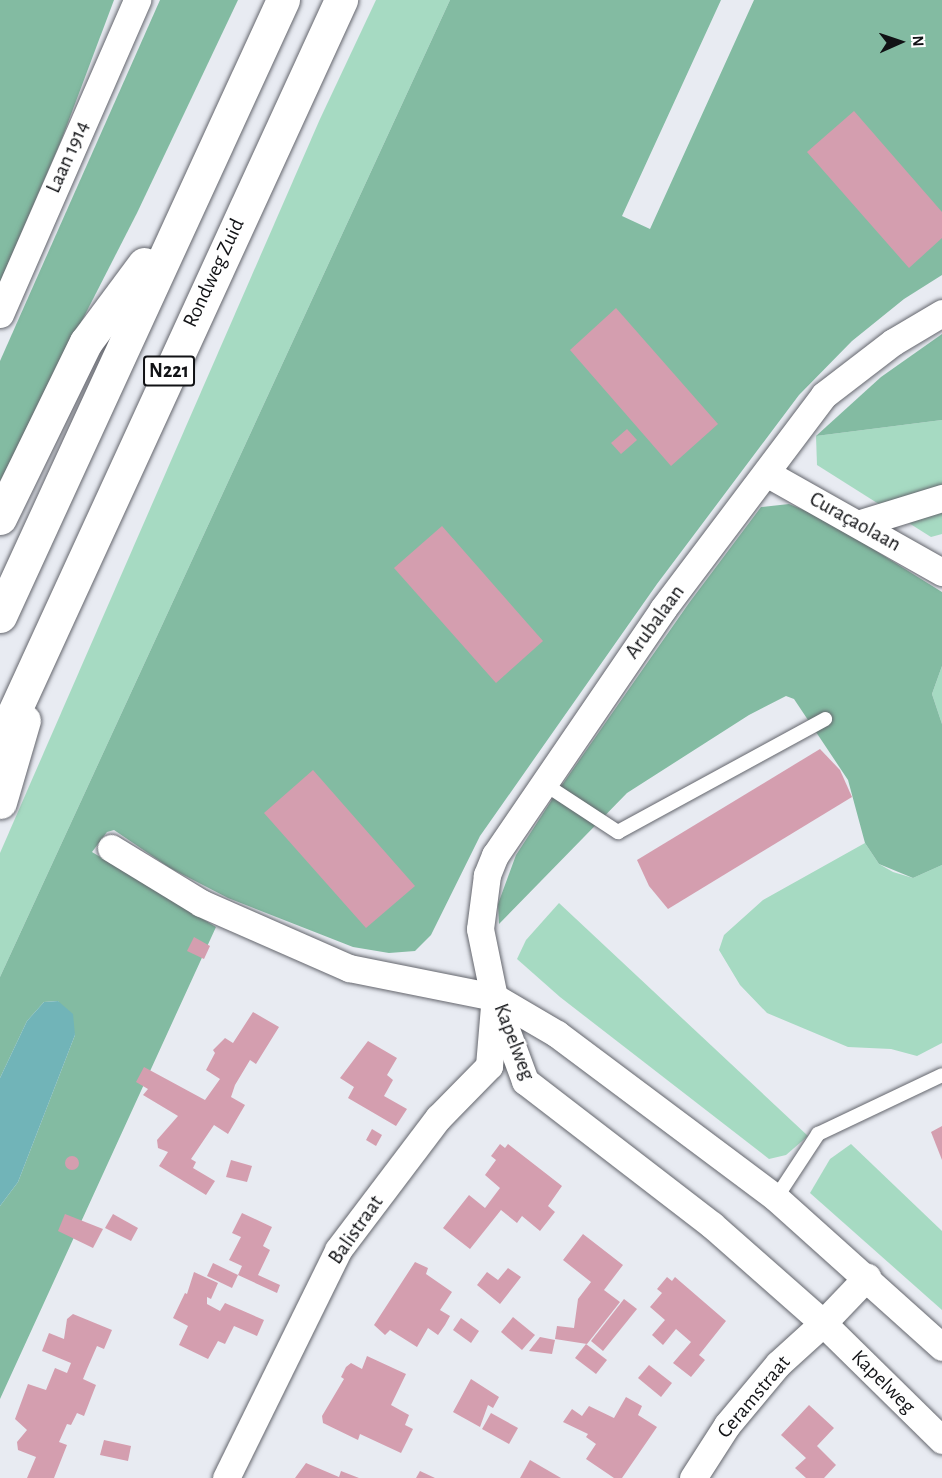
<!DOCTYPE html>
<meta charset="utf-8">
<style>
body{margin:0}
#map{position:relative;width:942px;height:1478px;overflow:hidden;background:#e8ebf2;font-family:"Alegreya Sans",sans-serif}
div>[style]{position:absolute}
.green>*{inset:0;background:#a6dac2}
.forest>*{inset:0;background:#83bba2}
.water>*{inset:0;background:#71b4b8}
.building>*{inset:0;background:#d49eaf}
.round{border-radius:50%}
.roads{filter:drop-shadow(0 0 2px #64666d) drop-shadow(0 0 2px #64666d)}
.service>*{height:14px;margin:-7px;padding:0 7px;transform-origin:7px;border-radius:7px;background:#fff}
.minor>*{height:27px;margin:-13.5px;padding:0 13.5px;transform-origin:13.5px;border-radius:13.5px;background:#fff}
.primary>*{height:33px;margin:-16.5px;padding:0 16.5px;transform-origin:16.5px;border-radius:16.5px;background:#fff}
span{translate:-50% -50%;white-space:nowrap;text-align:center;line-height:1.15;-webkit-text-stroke:4.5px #fff;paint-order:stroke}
.shield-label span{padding:2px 4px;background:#fff;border:2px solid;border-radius:4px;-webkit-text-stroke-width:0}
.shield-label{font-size:20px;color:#111215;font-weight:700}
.street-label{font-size:21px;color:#111215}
.north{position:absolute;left:870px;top:12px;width:60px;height:60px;-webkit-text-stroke:4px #fff;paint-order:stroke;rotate:87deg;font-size:16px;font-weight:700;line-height:24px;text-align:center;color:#111215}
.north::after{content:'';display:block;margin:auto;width:21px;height:27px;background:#111215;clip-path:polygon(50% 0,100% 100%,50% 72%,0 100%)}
</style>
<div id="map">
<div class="green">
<div style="clip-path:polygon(376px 0,450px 0,0 977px,0 853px,320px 119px)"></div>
<div style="clip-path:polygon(942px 420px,942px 534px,931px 537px,817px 465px,816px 436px)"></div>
<div style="clip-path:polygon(942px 666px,942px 724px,932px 694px)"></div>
<div style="clip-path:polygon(865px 843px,879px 864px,893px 872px,913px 878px,942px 865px,942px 1043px,917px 1056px,891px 1049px,848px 1047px,767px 1013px,740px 985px,719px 950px,724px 935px,763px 900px)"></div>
<div style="clip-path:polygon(559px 903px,808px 1136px,786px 1155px,769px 1159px,560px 997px,517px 959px,526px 940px)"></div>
<div style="clip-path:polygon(851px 1144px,942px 1231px,942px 1310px,810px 1193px,830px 1159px)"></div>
</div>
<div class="forest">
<div style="clip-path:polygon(0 0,114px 0,61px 141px,0 282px)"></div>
<div style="clip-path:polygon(160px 0,238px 0,137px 213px,0 481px,0 361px)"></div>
<div style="clip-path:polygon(450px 0,721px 0,622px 216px,650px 229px,754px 0,942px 0,942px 275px,904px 299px,852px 341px,799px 395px,657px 584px,480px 836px,431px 935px,415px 951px,389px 953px,353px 947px,228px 898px,170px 868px,114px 830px,107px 832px,92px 852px,216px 927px,0 1399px,0 1206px,18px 1182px,75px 1035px,58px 1001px,44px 1002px,27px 1021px,0 1078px,0 977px)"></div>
<div style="clip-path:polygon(942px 334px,942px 420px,816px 436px,881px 377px)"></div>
<div style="clip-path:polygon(789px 504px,823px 518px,942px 592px,942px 666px,932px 694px,942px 724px,942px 865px,913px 878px,879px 864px,865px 843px,848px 780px,794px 699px,786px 696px,749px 715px,627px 793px,499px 924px,498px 904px,516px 855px,555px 795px,689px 603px,761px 507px)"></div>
</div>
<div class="water">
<div style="clip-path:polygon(58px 1001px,73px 1014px,75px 1035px,18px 1182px,0 1206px,0 1078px,27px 1021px,44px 1002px)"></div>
</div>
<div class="building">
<div style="clip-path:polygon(854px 111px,942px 212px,942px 238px,909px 268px,807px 152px)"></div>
<div style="clip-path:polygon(616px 308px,718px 424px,671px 466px,570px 350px)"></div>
<div style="clip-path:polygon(627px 429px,637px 440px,621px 454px,611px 443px)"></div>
<div style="clip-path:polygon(442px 526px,543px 641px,496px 683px,394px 568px)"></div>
<div style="clip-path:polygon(820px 749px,840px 770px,852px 797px,668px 909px,649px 886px,637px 860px)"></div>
<div style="clip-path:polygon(313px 770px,415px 886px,366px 928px,264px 813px)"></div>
<div style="clip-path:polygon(194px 937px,210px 946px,204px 959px,187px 951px)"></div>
<div style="clip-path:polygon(253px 1012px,279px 1027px,256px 1064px,250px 1060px,235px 1085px,231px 1097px,245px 1105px,228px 1134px,214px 1125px,191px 1159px,196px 1162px,193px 1168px,215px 1181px,206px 1195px,159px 1166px,168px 1152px,158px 1148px,157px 1140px,178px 1116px,143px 1095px,148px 1089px,136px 1082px,144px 1067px,205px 1100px,220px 1079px,206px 1070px,215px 1053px,213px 1050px,225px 1038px,233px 1043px)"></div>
<div style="clip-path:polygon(368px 1041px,397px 1058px,387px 1075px,393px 1080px,384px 1096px,407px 1109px,396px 1126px,348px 1098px,354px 1087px,340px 1078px)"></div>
<div style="clip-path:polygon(942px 1126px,942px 1160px,931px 1132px)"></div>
<div style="clip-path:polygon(372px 1129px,382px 1135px,376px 1146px,366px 1140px)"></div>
<div style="clip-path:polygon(500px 1144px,505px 1148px,508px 1144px,562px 1186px,548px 1206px,555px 1212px,540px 1231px,522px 1216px,517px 1223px,501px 1210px,470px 1249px,443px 1228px,469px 1195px,485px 1208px,500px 1188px,485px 1175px,496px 1160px,491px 1156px)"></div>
<div class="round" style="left:65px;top:1156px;width:14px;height:14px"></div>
<div style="clip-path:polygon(231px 1160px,252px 1166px,247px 1182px,226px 1177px)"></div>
<div style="clip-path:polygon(242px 1213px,272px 1227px,263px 1246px,270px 1250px,258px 1275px,280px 1285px,277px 1293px,238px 1275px,242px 1266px,229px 1260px,241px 1237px,232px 1233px)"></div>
<div style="clip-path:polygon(65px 1214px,103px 1229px,93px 1248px,58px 1231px)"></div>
<div style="clip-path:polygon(113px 1214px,138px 1228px,131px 1241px,105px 1228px)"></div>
<div style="clip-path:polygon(583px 1234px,623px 1265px,604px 1290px,620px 1302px,587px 1344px,555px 1339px,557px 1326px,574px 1328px,578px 1299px,591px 1282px,563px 1260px)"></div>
<div style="clip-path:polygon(415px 1262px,428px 1268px,426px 1274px,452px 1292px,440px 1310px,450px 1316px,445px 1325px,438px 1335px,428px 1328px,417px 1347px,390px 1330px,385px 1335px,374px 1325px)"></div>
<div style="clip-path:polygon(213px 1263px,238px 1275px,232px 1288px,207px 1276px)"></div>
<div style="clip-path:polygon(508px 1268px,521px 1277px,500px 1304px,477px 1285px,487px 1272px,498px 1280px)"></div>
<div style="clip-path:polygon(194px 1272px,218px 1283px,211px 1299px,207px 1297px,207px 1304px,220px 1311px,225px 1303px,264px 1320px,257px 1336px,234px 1326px,225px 1344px,218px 1341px,208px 1359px,179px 1345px,188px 1326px,173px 1318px,185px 1293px,187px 1294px)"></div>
<div style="clip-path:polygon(667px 1277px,672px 1281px,675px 1277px,726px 1321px,699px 1355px,705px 1360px,691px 1377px,673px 1363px,691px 1342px,676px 1329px,663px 1345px,652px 1335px,665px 1320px,650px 1307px,662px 1293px,657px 1289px)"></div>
<div style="clip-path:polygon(624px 1299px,637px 1309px,603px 1351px,591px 1341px)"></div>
<div style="clip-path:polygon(73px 1314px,112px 1330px,104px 1349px,97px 1346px,87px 1369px,83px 1379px,96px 1385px,84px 1416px,77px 1413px,71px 1425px,67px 1424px,59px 1442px,67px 1445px,54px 1478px,27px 1478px,36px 1457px,18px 1450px,17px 1442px,27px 1430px,15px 1419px,28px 1384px,46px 1390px,55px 1368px,67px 1373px,71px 1363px,42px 1351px,49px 1333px,64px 1339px,67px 1319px)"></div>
<div style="clip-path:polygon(513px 1317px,535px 1335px,522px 1350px,501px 1332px)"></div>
<div style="clip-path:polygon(461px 1318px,479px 1331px,471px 1343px,453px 1330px)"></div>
<div style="clip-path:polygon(540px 1337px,555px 1340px,552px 1354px,529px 1351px)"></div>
<div style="clip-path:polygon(586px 1344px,607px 1360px,596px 1374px,575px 1358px)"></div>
<div style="clip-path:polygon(367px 1356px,406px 1374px,391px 1405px,409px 1415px,405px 1425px,413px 1429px,401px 1453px,360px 1434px,358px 1440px,323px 1423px,322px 1416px,344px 1379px,341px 1377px,346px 1367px,351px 1363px,362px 1369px)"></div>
<div style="clip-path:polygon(649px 1365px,672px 1383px,661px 1397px,638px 1378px)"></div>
<div style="clip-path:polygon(471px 1379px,499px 1397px,493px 1408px,488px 1405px,480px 1427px,453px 1412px)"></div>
<div style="clip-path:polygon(626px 1397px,642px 1406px,638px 1415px,657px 1427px,622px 1478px,614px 1478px,586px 1459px,596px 1444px,586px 1437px,588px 1434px,563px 1422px,572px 1409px,582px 1416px,589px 1406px,614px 1418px)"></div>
<div style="clip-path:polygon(809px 1405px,834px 1428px,817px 1446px,836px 1465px,824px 1478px,806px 1478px,795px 1468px,806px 1458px,781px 1435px)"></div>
<div style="clip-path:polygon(491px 1413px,518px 1428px,509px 1444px,482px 1429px)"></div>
<div style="clip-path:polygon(104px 1440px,131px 1446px,128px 1461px,100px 1455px)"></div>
<div style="clip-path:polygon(530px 1460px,561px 1478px,520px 1478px)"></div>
<div style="clip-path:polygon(306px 1463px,339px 1477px,341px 1471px,359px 1478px,295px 1478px)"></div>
<div style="clip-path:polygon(420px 1471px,435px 1478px,416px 1478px)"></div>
</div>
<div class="roads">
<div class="service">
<div style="left:543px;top:783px;width:90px;rotate:33.2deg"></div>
<div style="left:618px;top:832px;width:236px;rotate:-28.6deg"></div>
<div style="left:776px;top:1198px;width:77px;rotate:-56.7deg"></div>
<div style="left:818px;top:1134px;width:137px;rotate:-25.4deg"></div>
</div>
<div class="minor">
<div style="left:942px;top:313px;width:57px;rotate:149.4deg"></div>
<div style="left:893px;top:342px;width:87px;rotate:142.5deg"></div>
<div style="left:824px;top:395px;width:268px;rotate:127deg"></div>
<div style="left:663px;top:609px;width:298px;rotate:124.3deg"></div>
<div style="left:495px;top:855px;width:22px;rotate:112deg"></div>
<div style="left:487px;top:875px;width:54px;rotate:97.4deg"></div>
<div style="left:480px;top:929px;width:69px;rotate:78.4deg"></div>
<div style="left:494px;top:997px;width:90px;rotate:69.7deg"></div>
<div style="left:525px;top:1081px;width:236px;rotate:37.6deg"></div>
<div style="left:712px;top:1225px;width:148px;rotate:41.4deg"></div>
<div style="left:823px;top:1323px;width:167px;rotate:44.5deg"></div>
<div style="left:0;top:314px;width:343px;rotate:-66.4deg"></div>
<div style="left:768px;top:474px;width:200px;rotate:29.4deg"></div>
<div style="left:861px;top:523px;width:85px;rotate:-17.2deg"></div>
<div style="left:111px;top:848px;width:105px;rotate:31.4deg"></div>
<div style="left:201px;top:903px;width:162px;rotate:23.7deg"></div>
<div style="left:349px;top:968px;width:148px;rotate:11.3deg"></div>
<div style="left:494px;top:997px;width:73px;rotate:30.4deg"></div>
<div style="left:557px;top:1034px;width:274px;rotate:36.8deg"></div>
<div style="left:776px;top:1198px;width:223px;rotate:41.9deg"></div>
<div style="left:226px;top:1478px;width:254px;rotate:-63.8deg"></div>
<div style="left:338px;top:1250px;width:166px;rotate:-52.9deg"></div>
<div style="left:438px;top:1118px;width:73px;rotate:-45.6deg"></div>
<div style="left:489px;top:1066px;width:59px;rotate:-85.2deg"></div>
<div style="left:693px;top:1478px;width:63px;rotate:-57.3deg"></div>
<div style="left:727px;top:1425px;width:80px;rotate:-50.1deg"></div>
<div style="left:778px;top:1364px;width:61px;rotate:-42.3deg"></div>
<div style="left:823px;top:1323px;width:64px;rotate:-46.3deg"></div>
</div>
<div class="primary">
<div style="left:0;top:518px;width:196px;rotate:-64deg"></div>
<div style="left:86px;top:342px;width:97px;rotate:-53.4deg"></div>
<div style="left:0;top:616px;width:678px;rotate:-65.33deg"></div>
<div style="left:0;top:743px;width:818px;rotate:-65.35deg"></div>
<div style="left:0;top:802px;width:85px;rotate:-73.7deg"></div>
</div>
</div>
<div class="shield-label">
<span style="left:169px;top:371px">N221</span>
</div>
<div class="street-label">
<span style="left:68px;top:157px;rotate:-66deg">Laan 1914</span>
<span style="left:214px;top:273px;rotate:-65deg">Rondweg Zuid</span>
<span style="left:855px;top:522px;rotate:29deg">Curaçaolaan</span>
<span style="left:655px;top:622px;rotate:-54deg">Arubalaan</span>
<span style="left:514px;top:1042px;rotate:69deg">Kapelweg</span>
<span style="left:356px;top:1230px;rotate:-55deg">Balistraat</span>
<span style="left:883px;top:1382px;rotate:45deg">Kapelweg</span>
<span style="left:754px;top:1397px;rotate:-50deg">Ceramstraat</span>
</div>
<div class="north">N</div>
</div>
